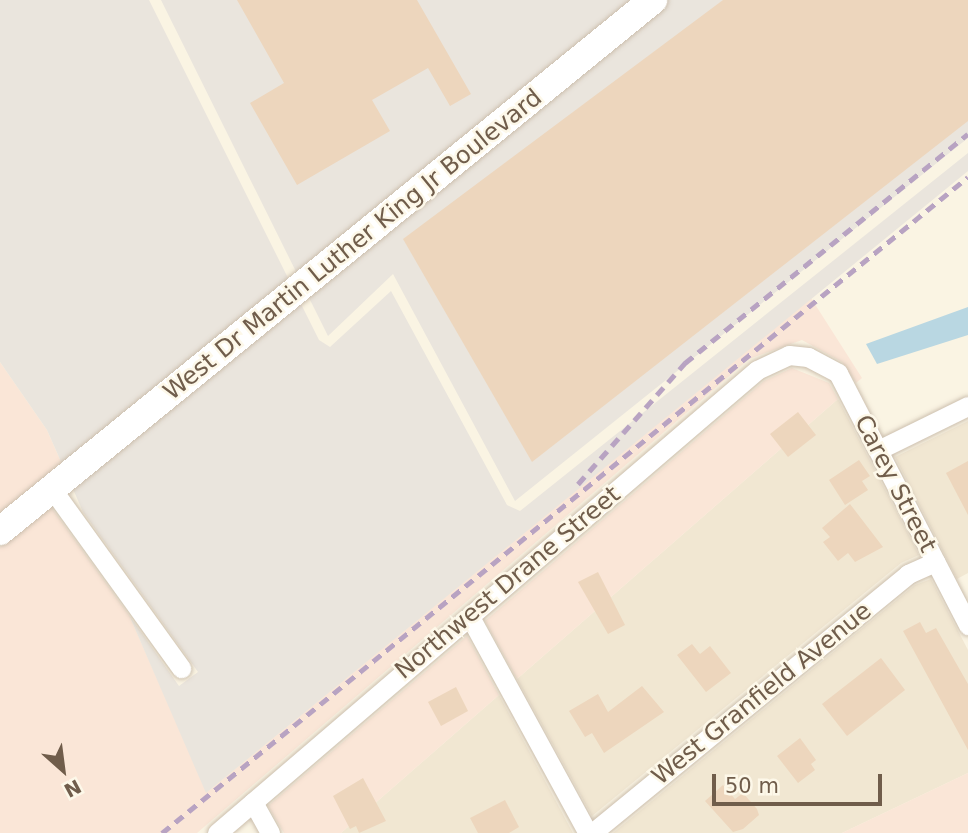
<!DOCTYPE html>
<style>
body{margin:0}
#map{position:relative;width:968px;height:833px;overflow:hidden;background:#faf4e3;font-family:"DejaVu Sans",sans-serif}
div>[style]{position:absolute}
.residential>*{inset:0;background:#f1e7d2}
.commercial>*{inset:0;background:#fae6d7}
.industrial>*{inset:0;background:#eae5dd}
.water>*{inset:0;background:#b9d7e2}
.building>*{inset:0;background:#edd6bd}
.roads{filter:drop-shadow(0 0 2px #ccbfae) drop-shadow(0 0 2px #ccbfae)}
.street>*{height:19px;margin:-9.5px;padding:0 9.5px;transform-origin:9.5px;border-radius:9.5px;background:#fff}
.secondary>*{height:28px;margin:-14px;padding:0 14px;transform-origin:14px;border-radius:14px;background:#fff}
.rail>*{height:5px;margin-top:-2.5px;transform-origin:0;background:repeating-linear-gradient(90deg,#b8a3c2 0 10px,transparent 0 17px)}
span{translate:-50% -50%;white-space:nowrap;text-align:center;line-height:1.15;-webkit-text-stroke:5px #fdf8e9;paint-order:stroke}
.street-label{font-size:24px;color:#705d4b}
.north{position:absolute;left:28px;top:735px;width:70px;height:70px;-webkit-text-stroke:5px #fdf8e9;paint-order:stroke;rotate:152deg;font-size:19px;font-weight:700;line-height:28px;text-align:center;color:#705d4b}
.north::after{content:'';display:block;margin:auto;width:24px;height:32px;background:#705d4b;clip-path:polygon(50% 0,100% 100%,50% 72%,0 100%)}
.scale{position:absolute;left:712px;top:774px;width:170px;height:32px;box-sizing:border-box;border:4px solid #705d4b;border-top:0;padding-left:9px;font-size:21px;line-height:24px;white-space:nowrap;color:#705d4b;-webkit-text-stroke:5px #fdf8e9;paint-order:stroke}
</style>
<div id="map">
<div class="residential">
<div style="clip-path:polygon(838px 399px,919px 555px,901px 563px,592px 816px,517px 679px)"></div>
<div style="clip-path:polygon(968px 421px,968px 573px,957px 579px,895px 457px)"></div>
<div style="clip-path:polygon(931px 579px,968px 650px,968px 773px,842px 833px,613px 833px,915px 585px)"></div>
<div style="clip-path:polygon(499px 695px,573px 833px,341px 833px)"></div>
</div>
<div class="commercial">
<div style="clip-path:polygon(811px 298px,862px 378px,856px 383px,842px 362px,802px 340px,749px 359px,197px 833px,0 833px,0 547px,51px 507px,129px 615px,207px 792px)"></div>
<div style="clip-path:polygon(0 362px,47px 430px,62px 464px,0 514px)"></div>
<div style="clip-path:polygon(792px 368px,829px 383px,838px 399px,517px 679px,485px 621px,764px 381px)"></div>
<div style="clip-path:polygon(467px 636px,499px 695px,341px 833px,284px 833px,268px 806px)"></div>
<div style="clip-path:polygon(968px 773px,968px 833px,842px 833px)"></div>
</div>
<div class="industrial">
<div style="clip-path:polygon(0 0,149px 0,289px 280px,62px 464px,47px 430px,0 362px)"></div>
<div style="clip-path:polygon(161px 0,968px 0,968px 138px,515px 501px,393px 274px,328px 336px)"></div>
<div style="clip-path:polygon(968px 153px,968px 171px,206px 793px,129px 615px,179px 686px,198px 672px,83px 512px,73px 489px,301px 304px,319px 340px,330px 347px,391px 291px,507px 505px,520px 511px)"></div>
</div>
<div class="water">
<div style="clip-path:polygon(968px 307px,968px 335px,877px 364px,866px 344px)"></div>
</div>
<div class="building">
<div style="clip-path:polygon(237px 0,417px 0,471px 94px,450px 106px,428px 68px,372px 100px,390px 131px,297px 185px,250px 103px,284px 83px)"></div>
<div style="clip-path:polygon(723px 0,968px 0,968px 121px,532px 462px,403px 239px)"></div>
<div style="clip-path:polygon(798px 412px,816px 435px,788px 457px,770px 434px)"></div>
<div style="clip-path:polygon(859px 460px,870px 476px,862px 481px,868px 490px,845px 505px,829px 480px)"></div>
<div style="clip-path:polygon(968px 461px,968px 515px,946px 473px)"></div>
<div style="clip-path:polygon(850px 504px,883px 547px,855px 562px,848px 553px,838px 561px,823px 542px,830px 537px,822px 528px)"></div>
<div style="clip-path:polygon(598px 572px,625px 625px,608px 634px,578px 582px)"></div>
<div style="clip-path:polygon(920px 622px,926px 633px,936px 628px,968px 684px,968px 750px,903px 631px)"></div>
<div style="clip-path:polygon(692px 644px,700px 654px,710px 646px,731px 673px,706px 692px,677px 655px)"></div>
<div style="clip-path:polygon(881px 658px,905px 690px,847px 736px,822px 704px)"></div>
<div style="clip-path:polygon(642px 686px,664px 712px,604px 753px,592px 733px,585px 737px,569px 711px,598px 694px,608px 712px)"></div>
<div style="clip-path:polygon(456px 687px,468px 711px,441px 726px,428px 702px)"></div>
<div style="clip-path:polygon(800px 738px,816px 760px,811px 764px,815px 770px,798px 783px,777px 756px)"></div>
<div style="clip-path:polygon(363px 778px,386px 821px,359px 833px,356px 826px,350px 829px,333px 796px)"></div>
<div style="clip-path:polygon(723px 785px,735px 799px,743px 793px,757px 809px,759px 815px,743px 829px,733px 832px,705px 801px)"></div>
<div style="clip-path:polygon(505px 800px,519px 827px,509px 833px,478px 833px,470px 818px)"></div>
</div>
<div class="roads">
<div class="street">
<div style="left:878px;top:450px;width:100px;rotate:-26.1deg"></div>
<div style="left:52px;top:489px;width:221px;rotate:54.2deg"></div>
<div style="left:470px;top:617px;width:246px;rotate:61.4deg"></div>
<div style="left:253px;top:802px;width:35px;rotate:61deg"></div>
<div style="left:217px;top:833px;width:711px;rotate:-40.61deg"></div>
<div style="left:757px;top:370px;width:35px;rotate:-25deg"></div>
<div style="left:789px;top:355px;width:19px;rotate:6deg"></div>
<div style="left:808px;top:357px;width:34px;rotate:28deg"></div>
<div style="left:838px;top:373px;width:284px;rotate:62.7deg"></div>
<div style="left:592px;top:833px;width:409px;rotate:-39.3deg"></div>
<div style="left:908px;top:574px;width:30px;rotate:-24deg"></div>
</div>
<div class="secondary">
<div style="left:0;top:531px;width:842px;rotate:-39.12deg"></div>
</div>
</div>
<div class="rail">
<div style="left:578px;top:484px;width:162px;rotate:-48.5deg"></div>
<div style="left:685px;top:363px;width:364px;rotate:-39deg"></div>
<div style="left:162px;top:833px;width:1039px;rotate:-39.14deg"></div>
</div>
<div class="street-label">
<span style="left:353px;top:245px;rotate:-39deg">West Dr Martin Luther King Jr Boulevard</span>
<span style="left:895px;top:484px;rotate:63deg">Carey Street</span>
<span style="left:508px;top:583px;rotate:-40deg">Northwest Drane Street</span>
<span style="left:762px;top:694px;rotate:-39deg">West Granfield Avenue</span>
</div>
<div class="north">N</div>
<div class="scale">50 m</div>
</div>
